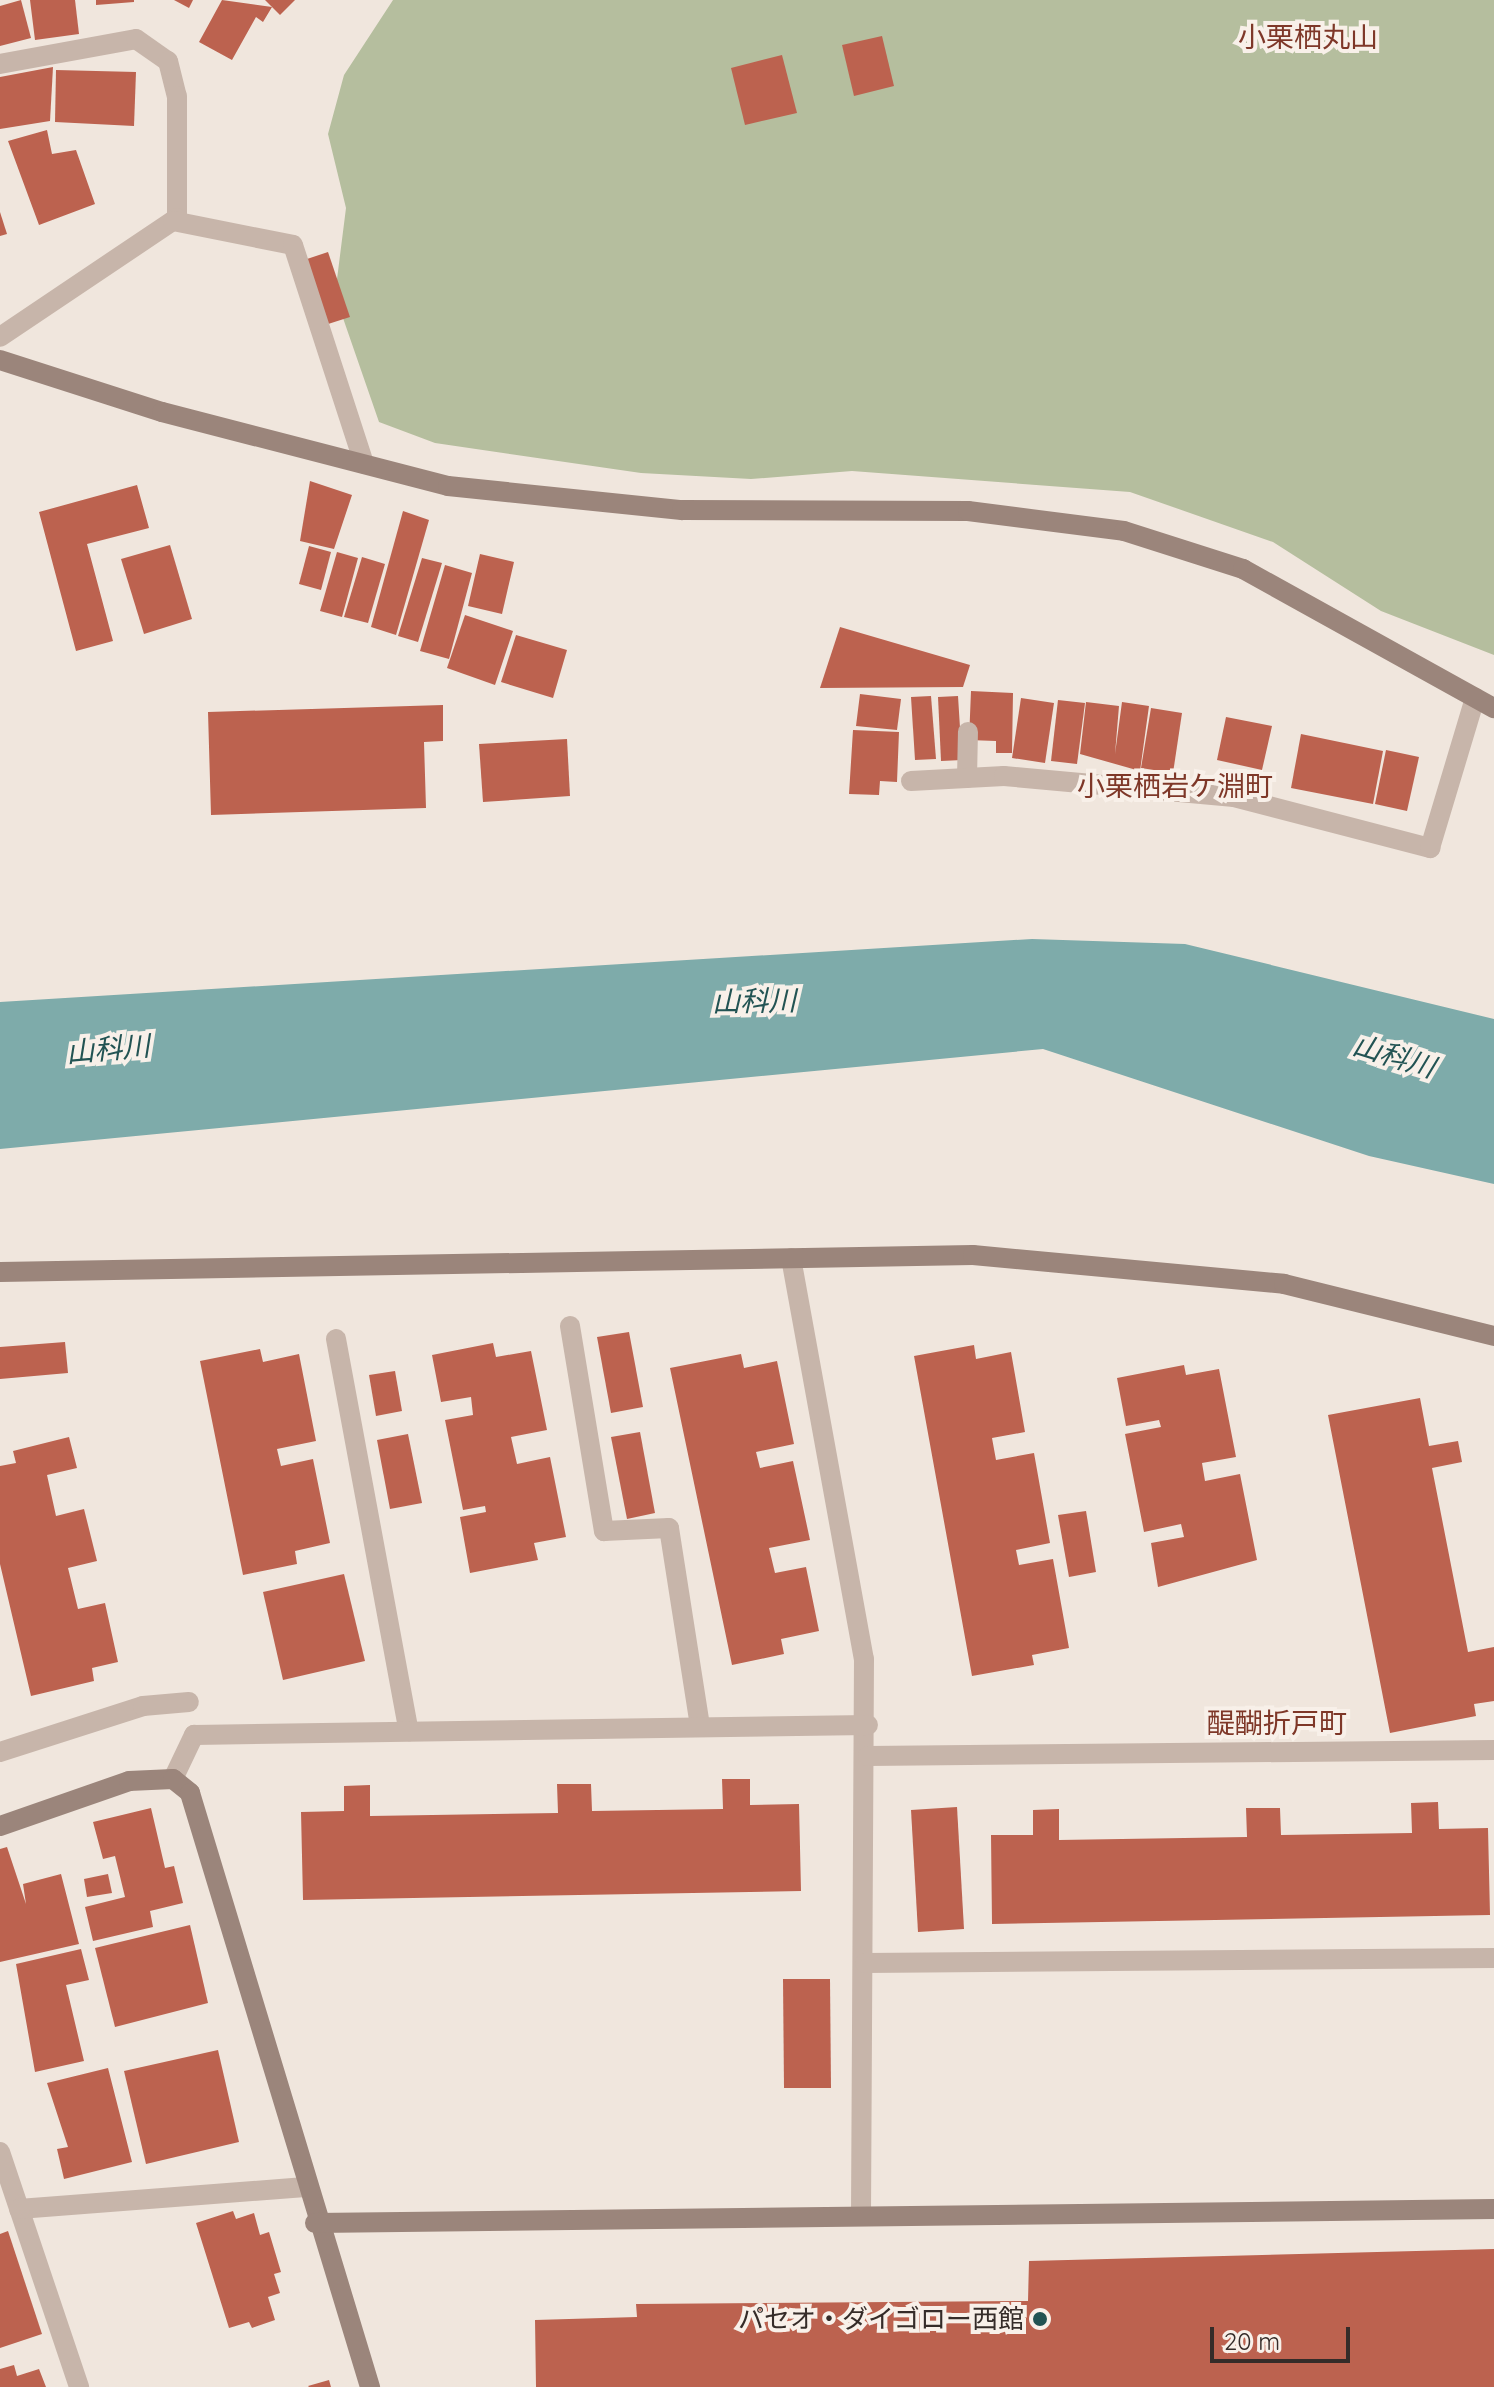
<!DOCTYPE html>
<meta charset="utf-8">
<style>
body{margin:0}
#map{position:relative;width:1494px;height:2387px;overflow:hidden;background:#f0e6dd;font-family:Quicksand,"Noto Sans JP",sans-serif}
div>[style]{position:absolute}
.green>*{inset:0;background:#b5be9e}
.water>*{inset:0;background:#7eabaa}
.building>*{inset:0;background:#bc624f}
.lane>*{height:20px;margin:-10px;padding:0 10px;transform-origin:10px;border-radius:10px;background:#c7b5aa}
.street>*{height:20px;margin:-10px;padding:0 10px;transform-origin:10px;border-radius:10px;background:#c7b5aa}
.secondary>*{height:20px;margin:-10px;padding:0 10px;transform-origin:10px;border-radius:10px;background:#9b857b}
.dots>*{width:22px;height:22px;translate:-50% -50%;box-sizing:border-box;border:4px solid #f8f0e9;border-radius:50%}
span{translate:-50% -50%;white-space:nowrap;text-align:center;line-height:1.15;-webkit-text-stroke:8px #f8f0e9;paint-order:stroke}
.poi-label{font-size:26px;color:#352c29}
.right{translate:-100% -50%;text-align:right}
.neighbourhood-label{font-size:28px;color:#7e3728}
.water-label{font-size:28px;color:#225353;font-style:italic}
.scale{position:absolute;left:1210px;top:2327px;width:140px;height:36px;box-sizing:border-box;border:4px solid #352c29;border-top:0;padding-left:10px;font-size:24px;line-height:28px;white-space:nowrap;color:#352c29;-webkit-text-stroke:6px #f8f0e9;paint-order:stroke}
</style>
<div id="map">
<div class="green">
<div style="clip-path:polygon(393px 0,1494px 0,1494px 655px,1381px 611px,1273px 542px,1130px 492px,852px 471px,751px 479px,641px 473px,435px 443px,379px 422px,335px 295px,346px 208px,328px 134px,344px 75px)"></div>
</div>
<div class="water">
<div style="clip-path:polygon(1032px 939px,1185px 944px,1494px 1019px,1494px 1184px,1369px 1156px,1043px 1049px,0 1149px,0 1002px)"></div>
</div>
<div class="building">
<div style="clip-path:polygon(21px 0,31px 38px,0 46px,0 6px)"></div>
<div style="clip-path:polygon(30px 0,75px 0,79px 34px,35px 40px)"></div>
<div style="clip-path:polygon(96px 0,134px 0,134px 2px,96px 5px)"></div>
<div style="clip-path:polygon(174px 0,193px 0,189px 8px)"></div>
<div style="clip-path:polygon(222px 0,272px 7px,263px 22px,256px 17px,232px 60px,199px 42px)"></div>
<div style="clip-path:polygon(265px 0,295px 0,280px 15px)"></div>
<div style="clip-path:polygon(882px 36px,894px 86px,854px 96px,842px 45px)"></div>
<div style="clip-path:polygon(782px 55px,797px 113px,745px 125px,731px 68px)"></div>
<div style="clip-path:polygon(53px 67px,50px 121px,0 129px,0 77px)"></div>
<div style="clip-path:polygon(56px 70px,136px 72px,134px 126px,55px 122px)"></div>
<div style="clip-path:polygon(47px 130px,52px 154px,76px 150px,95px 204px,39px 225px,8px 141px)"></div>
<div style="clip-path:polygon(0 212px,7px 234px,0 236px)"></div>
<div style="clip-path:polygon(328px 252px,350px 317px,325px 325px,304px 260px)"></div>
<div style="clip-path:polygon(310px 481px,352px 495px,334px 549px,300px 541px)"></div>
<div style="clip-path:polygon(137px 485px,149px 528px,87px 544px,113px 641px,76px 651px,39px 512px)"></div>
<div style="clip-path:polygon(403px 511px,429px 520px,396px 635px,371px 627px)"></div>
<div style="clip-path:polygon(170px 545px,192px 619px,144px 634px,121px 559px)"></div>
<div style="clip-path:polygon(309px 546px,331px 552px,321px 590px,299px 584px)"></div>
<div style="clip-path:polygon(337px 552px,358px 558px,342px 617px,320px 611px)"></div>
<div style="clip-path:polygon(480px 554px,514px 562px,502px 614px,468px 606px)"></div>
<div style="clip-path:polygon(362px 557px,385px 564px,368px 623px,344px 617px)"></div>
<div style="clip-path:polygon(422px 558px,442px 563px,418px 642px,398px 636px)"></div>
<div style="clip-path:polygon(445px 565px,472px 573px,449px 659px,420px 651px)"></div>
<div style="clip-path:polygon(465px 615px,513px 631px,495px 685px,447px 668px)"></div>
<div style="clip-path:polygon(840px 627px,970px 665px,963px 687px,820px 688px)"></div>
<div style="clip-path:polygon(516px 635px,567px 650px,553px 698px,501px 682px)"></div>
<div style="clip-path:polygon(971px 691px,1013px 693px,1012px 753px,996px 753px,996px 741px,969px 740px)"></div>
<div style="clip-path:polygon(860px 694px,901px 699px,897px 730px,856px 726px)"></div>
<div style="clip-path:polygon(931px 696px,936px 759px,915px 760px,911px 697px)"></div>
<div style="clip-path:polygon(958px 696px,962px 760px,941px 761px,938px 697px)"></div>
<div style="clip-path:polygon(1021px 698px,1054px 703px,1045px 763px,1012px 758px)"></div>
<div style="clip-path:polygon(1058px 700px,1085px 703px,1077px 764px,1051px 761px)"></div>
<div style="clip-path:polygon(1086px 702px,1119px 706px,1115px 754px,1122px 702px,1149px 706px,1140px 771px,1080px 754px)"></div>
<div style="clip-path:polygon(443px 705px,443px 741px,424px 742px,426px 808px,211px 815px,208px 712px)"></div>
<div style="clip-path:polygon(1151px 708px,1182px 713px,1173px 773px,1141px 768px)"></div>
<div style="clip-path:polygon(1226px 717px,1272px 726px,1262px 770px,1217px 760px)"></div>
<div style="clip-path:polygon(853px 730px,899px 732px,897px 782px,880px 781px,879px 795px,849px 794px)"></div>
<div style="clip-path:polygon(1301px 734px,1383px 751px,1373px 804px,1291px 788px)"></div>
<div style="clip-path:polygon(567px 739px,570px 796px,483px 802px,479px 744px)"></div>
<div style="clip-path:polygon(1386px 750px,1419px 757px,1407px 811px,1375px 804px)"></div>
<div style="clip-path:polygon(629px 1332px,643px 1407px,611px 1413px,597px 1337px)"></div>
<div style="clip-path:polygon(65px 1342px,68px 1373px,0 1379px,0 1347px)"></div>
<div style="clip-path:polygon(493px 1343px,496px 1357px,531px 1351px,547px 1430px,511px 1437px,517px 1464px,550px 1457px,566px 1537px,534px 1543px,538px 1560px,470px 1573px,460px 1517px,486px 1512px,485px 1506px,463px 1510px,445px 1420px,473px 1415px,471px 1397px,441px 1402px,432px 1355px)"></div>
<div style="clip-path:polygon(974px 1345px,976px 1359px,1011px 1352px,1025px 1432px,992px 1438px,996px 1460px,1034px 1453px,1050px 1543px,1016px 1550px,1019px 1565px,1053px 1559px,1069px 1648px,1032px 1655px,1034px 1665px,972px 1676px,914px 1356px)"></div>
<div style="clip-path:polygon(260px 1349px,263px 1362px,299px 1354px,316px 1441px,277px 1449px,281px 1466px,313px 1459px,330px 1543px,295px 1551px,297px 1564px,243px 1575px,200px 1361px)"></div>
<div style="clip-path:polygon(741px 1354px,744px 1368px,777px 1361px,794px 1444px,756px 1452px,760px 1468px,793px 1461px,810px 1540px,769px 1548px,775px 1573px,806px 1567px,819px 1631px,781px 1639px,784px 1654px,732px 1665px,670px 1368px)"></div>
<div style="clip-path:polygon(1184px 1365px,1186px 1375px,1219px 1369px,1236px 1457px,1202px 1463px,1205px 1481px,1240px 1474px,1257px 1560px,1158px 1587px,1151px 1543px,1184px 1537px,1181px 1524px,1144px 1532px,1125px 1434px,1161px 1427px,1159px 1420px,1126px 1426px,1117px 1378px)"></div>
<div style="clip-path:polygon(395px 1371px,402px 1411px,376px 1416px,369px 1375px)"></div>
<div style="clip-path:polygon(1420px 1398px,1429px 1446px,1458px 1441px,1462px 1462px,1432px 1468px,1468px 1652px,1494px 1647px,1494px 1701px,1474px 1704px,1476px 1716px,1390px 1733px,1328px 1415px)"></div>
<div style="clip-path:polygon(640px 1432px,655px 1513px,627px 1519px,611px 1437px)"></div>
<div style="clip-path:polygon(408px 1434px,422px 1503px,390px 1509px,377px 1440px)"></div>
<div style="clip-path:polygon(69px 1437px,77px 1468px,47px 1475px,56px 1516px,84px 1509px,97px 1561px,68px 1568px,78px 1609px,105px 1603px,118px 1662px,92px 1668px,94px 1681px,31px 1696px,0 1564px,0 1466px,16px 1463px,13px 1451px)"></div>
<div style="clip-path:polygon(1086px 1511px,1096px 1572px,1069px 1577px,1058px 1515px)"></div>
<div style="clip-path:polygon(344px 1574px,365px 1661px,283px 1680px,263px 1592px)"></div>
<div style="clip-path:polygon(722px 1779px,750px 1779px,750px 1805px,799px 1804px,801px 1891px,303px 1900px,301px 1812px,344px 1811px,344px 1786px,370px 1785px,370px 1816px,558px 1813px,557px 1784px,591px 1784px,592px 1811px,723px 1809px)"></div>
<div style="clip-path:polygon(1438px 1802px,1439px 1829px,1488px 1828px,1490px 1915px,992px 1924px,991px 1835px,1033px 1835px,1033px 1810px,1059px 1809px,1059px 1840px,1247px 1837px,1246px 1808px,1280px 1808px,1281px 1835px,1412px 1833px,1411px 1803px)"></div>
<div style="clip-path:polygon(957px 1807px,964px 1929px,918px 1932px,911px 1810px)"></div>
<div style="clip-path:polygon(151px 1808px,165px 1868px,174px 1866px,183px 1903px,150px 1911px,153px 1927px,93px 1941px,85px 1907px,125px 1897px,115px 1856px,103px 1859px,93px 1822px)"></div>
<div style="clip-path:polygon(7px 1847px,26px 1904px,23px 1884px,61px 1874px,79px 1944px,0 1962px,0 1849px)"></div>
<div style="clip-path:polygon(108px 1874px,112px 1893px,87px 1897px,84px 1879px)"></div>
<div style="clip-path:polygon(190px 1925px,208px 2003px,115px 2027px,95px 1948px)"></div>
<div style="clip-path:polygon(81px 1949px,89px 1980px,66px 1985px,84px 2061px,35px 2072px,16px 1964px)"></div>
<div style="clip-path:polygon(783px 1979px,830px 1979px,831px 2088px,784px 2088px)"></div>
<div style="clip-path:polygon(218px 2050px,239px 2142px,146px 2164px,124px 2071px)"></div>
<div style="clip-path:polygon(108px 2068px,132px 2162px,64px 2179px,57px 2149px,68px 2147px,47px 2083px)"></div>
<div style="clip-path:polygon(233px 2211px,236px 2219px,254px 2213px,260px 2235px,269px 2232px,281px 2272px,274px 2274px,280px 2293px,268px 2297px,275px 2320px,252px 2328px,249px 2322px,229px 2328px,196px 2223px)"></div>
<div style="clip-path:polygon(8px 2231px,42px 2334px,0 2348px,0 2234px)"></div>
<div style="clip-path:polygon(1494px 2249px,1494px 2387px,536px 2387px,535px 2320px,637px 2317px,636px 2304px,1028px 2301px,1029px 2261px)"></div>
<div style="clip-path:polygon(14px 2365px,17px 2376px,39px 2369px,46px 2387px,0 2387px,0 2369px)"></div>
<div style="clip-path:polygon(329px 2380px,331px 2387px,309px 2387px,308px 2386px)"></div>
</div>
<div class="lane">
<div style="left:0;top:64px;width:138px;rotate:-10.4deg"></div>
<div style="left:136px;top:39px;width:39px;rotate:35deg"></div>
<div style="left:168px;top:61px;width:36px;rotate:76deg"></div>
<div style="left:177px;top:96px;width:122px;rotate:90deg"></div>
<div style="left:177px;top:218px;width:213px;rotate:146.1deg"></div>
<div style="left:173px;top:221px;width:122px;rotate:11.3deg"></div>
<div style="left:293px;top:245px;width:230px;rotate:72deg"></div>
<div style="left:0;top:1752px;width:150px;rotate:-17.8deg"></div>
<div style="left:143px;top:1706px;width:46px;rotate:-5deg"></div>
</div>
<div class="street">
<div style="left:967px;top:778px;width:46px;rotate:-88.8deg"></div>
<div style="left:911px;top:781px;width:93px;rotate:-3.1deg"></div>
<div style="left:1004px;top:776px;width:231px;rotate:5.2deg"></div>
<div style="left:1234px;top:797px;width:203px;rotate:14.6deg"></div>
<div style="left:1430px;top:848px;width:157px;rotate:-73.3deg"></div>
<div style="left:791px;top:1258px;width:408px;rotate:79.7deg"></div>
<div style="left:864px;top:1659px;width:555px;rotate:90.31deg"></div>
<div style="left:570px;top:1326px;width:208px;rotate:80.6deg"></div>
<div style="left:604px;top:1531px;width:65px;rotate:-2.6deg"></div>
<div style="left:669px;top:1528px;width:201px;rotate:81.1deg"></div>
<div style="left:336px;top:1339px;width:399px;rotate:79.5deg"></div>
<div style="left:868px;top:1756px;width:626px;rotate:-0.55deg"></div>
<div style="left:173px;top:1779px;width:49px;rotate:-64.5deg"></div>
<div style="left:194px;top:1735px;width:674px;rotate:-0.85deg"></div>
<div style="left:865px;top:1963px;width:629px;rotate:-0.46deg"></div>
<div style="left:0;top:2152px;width:248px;rotate:71.4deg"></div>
<div style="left:19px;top:2209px;width:287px;rotate:-4.4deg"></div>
</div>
<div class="secondary">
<div style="left:0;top:360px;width:170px;rotate:17.8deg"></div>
<div style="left:162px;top:412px;width:295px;rotate:14.5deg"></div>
<div style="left:448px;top:486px;width:235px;rotate:5.9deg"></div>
<div style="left:682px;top:510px;width:286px;rotate:0.2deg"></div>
<div style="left:968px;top:511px;width:157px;rotate:7.3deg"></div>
<div style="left:1124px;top:531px;width:125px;rotate:17.7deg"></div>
<div style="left:1243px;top:569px;width:287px;rotate:29deg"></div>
<div style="left:0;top:1272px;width:973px;rotate:-1deg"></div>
<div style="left:973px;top:1255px;width:312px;rotate:5.3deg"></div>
<div style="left:1284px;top:1284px;width:216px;rotate:13.9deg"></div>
<div style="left:0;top:1826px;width:137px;rotate:-19.2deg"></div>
<div style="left:129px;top:1781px;width:44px;rotate:-2.6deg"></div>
<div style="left:173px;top:1779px;width:22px;rotate:39deg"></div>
<div style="left:190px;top:1793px;width:621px;rotate:73.14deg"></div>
<div style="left:315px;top:2223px;width:1179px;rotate:-0.68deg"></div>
</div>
<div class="dots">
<div style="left:1040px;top:2319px;background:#225353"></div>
</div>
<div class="poi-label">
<span class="right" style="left:1024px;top:2319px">パセオ・ダイゴロー西館</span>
</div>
<div class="neighbourhood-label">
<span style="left:1308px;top:37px">小栗栖丸山</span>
<span style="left:1175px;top:786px">小栗栖岩ケ淵町</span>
<span style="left:1277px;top:1723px">醍醐折戸町</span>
</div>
<div class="water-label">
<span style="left:754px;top:1001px;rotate:-1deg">山科川</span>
<span style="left:108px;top:1049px;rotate:-5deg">山科川</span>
<span style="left:1394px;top:1056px;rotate:17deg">山科川</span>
</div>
<div class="scale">20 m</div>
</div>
